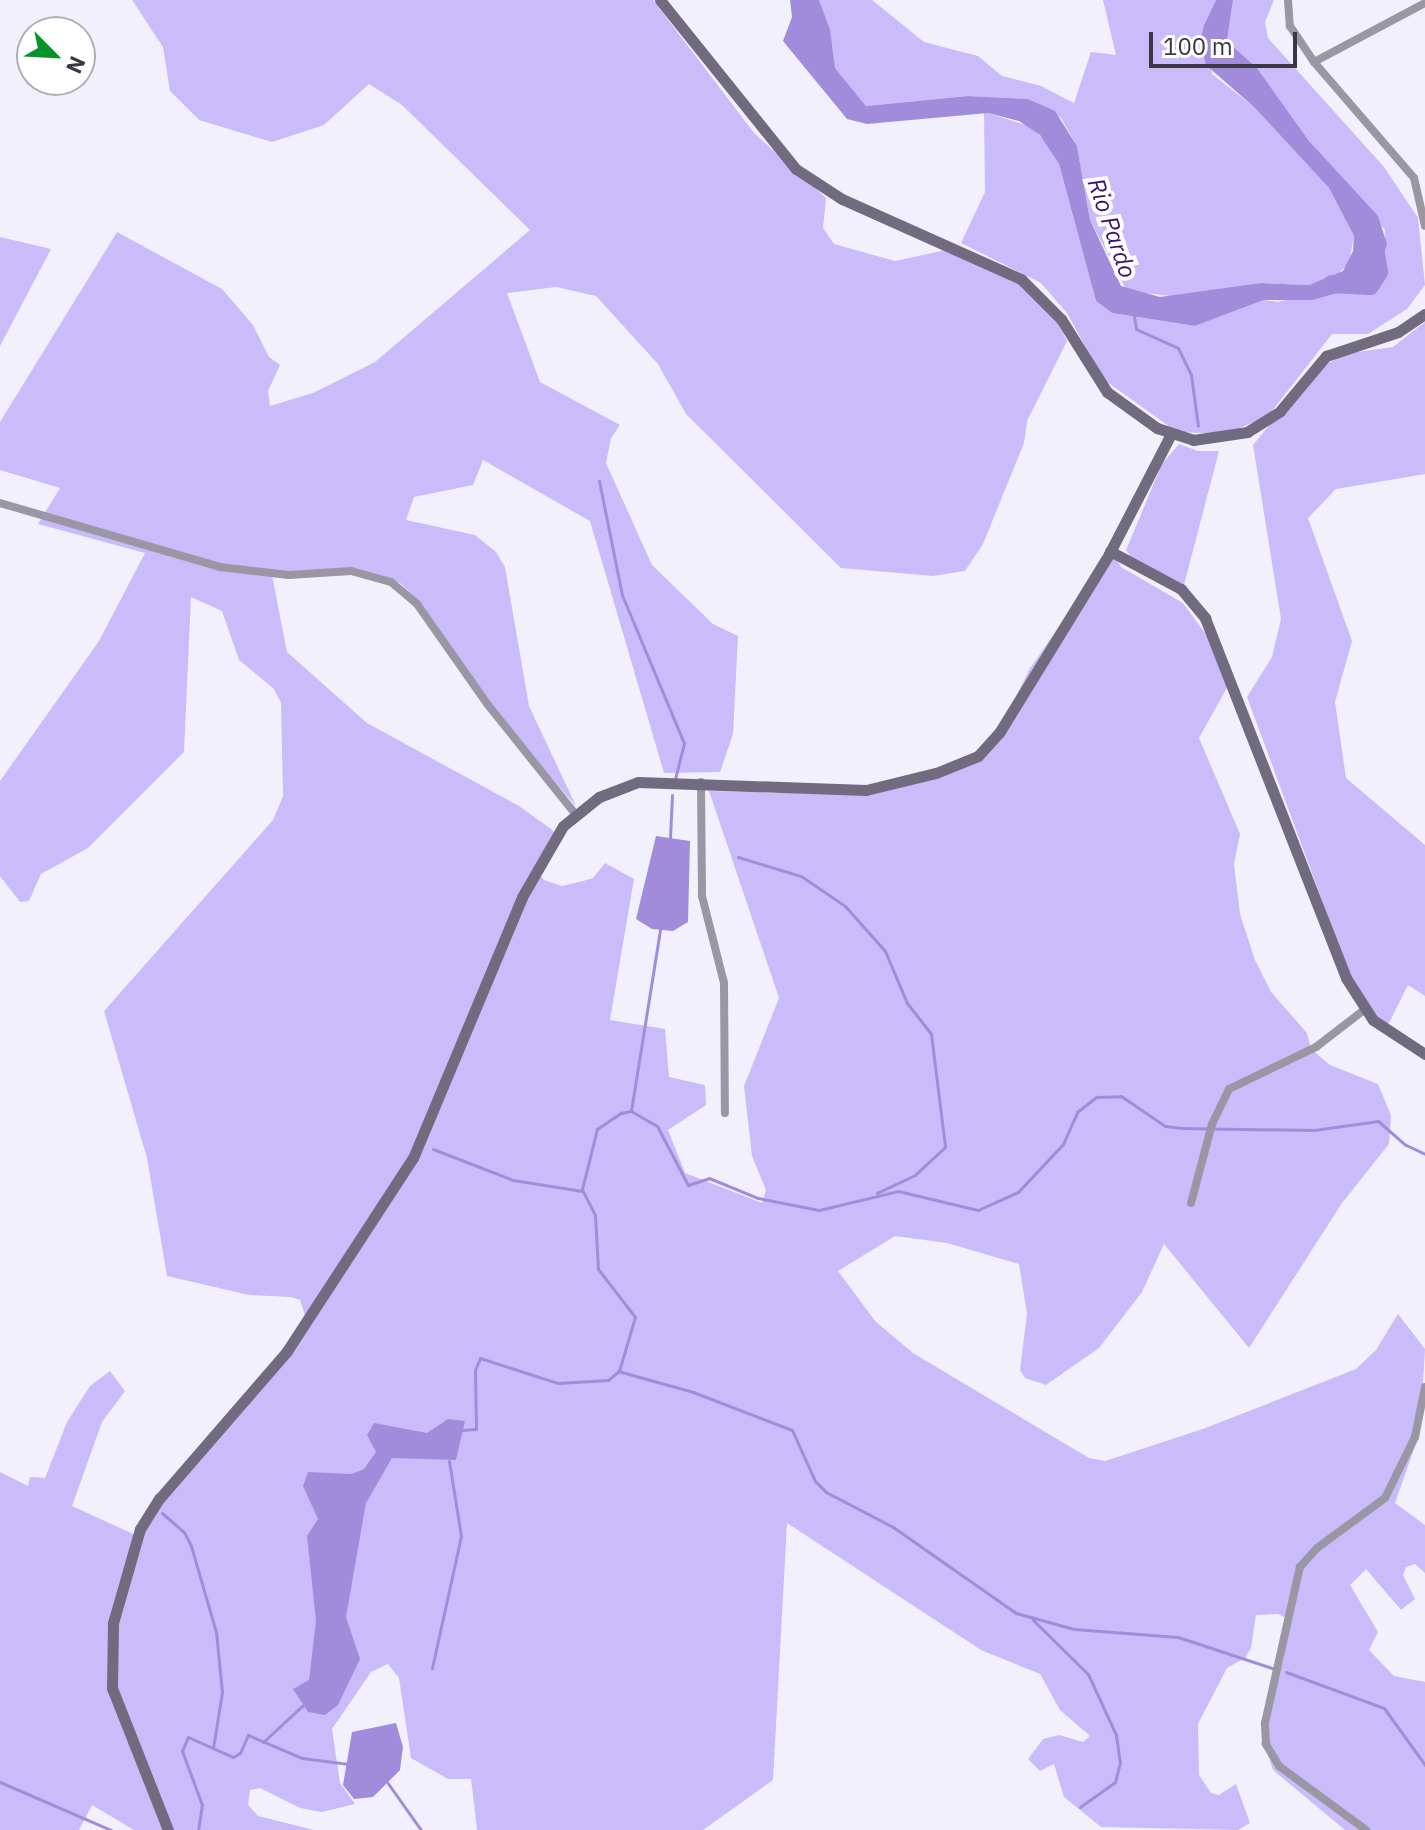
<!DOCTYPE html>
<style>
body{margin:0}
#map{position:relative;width:1425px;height:1830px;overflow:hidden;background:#f3f0fd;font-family:"IBM Plex Sans",sans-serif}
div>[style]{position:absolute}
.green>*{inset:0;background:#cabcfa}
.water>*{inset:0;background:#a18cdc}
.stream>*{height:3px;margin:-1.5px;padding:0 1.5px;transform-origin:1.5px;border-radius:1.5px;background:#a18cdc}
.river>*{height:18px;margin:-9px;padding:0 9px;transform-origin:9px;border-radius:9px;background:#a18cdc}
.street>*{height:8px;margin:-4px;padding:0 4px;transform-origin:4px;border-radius:4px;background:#9a97a5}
.secondary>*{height:11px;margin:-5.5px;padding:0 5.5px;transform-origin:5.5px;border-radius:5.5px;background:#706b7f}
span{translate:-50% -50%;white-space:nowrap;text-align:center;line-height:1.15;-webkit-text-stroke:8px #fff;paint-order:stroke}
.water-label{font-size:24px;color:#39116f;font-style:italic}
.north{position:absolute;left:16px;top:16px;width:80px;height:80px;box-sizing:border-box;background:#fff;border:2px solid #b1afb5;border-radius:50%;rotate:114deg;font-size:22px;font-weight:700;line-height:32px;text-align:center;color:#3b3845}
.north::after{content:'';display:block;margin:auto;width:28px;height:36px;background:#059429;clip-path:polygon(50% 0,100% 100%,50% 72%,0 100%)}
.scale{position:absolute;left:1149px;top:32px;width:148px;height:36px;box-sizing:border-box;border:4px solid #3b3845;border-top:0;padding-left:10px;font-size:24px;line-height:28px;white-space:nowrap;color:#3b3845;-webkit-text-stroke:6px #fff;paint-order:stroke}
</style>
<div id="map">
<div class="green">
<div style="clip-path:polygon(132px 0,653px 0,754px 133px,826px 198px,823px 228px,834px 244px,895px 261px,946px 250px,1023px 286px,1056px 320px,1067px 341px,1027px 421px,1024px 443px,983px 544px,965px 571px,933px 576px,841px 568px,686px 414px,658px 364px,596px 296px,556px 287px,507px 293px,540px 382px,620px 425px,611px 438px,606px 463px,652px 565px,713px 624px,738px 636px,733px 734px,720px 772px,664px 773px,590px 521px,483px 460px,473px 485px,414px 497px,406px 520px,475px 535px,496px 552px,505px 567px,529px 706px,576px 806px,510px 731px,420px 602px,400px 583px,347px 569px,272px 575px,287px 652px,367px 723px,519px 806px,551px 829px,559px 837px,538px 873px,544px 880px,562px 886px,583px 881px,593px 878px,605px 863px,634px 879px,610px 1020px,665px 1029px,669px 1077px,705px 1085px,706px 1105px,668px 1130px,685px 1173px,762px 1203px,766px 1190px,752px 1156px,744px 1086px,779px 998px,709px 791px,784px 793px,794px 784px,885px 786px,977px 754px,1000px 729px,1029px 670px,1064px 619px,1114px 556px,1121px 567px,1183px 603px,1207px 636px,1228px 686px,1199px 738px,1240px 834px,1234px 864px,1240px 914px,1255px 960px,1271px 992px,1307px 1033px,1311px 1049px,1330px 1065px,1378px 1084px,1391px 1115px,1389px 1144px,1342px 1203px,1249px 1348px,1164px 1244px,1142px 1292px,1099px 1348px,1046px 1385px,1025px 1378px,1020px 1370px,1027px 1314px,1019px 1264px,947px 1243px,895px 1236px,838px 1271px,876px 1322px,913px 1353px,1089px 1458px,1105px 1461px,1203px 1429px,1356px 1369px,1376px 1350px,1398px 1314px,1425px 1349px,1420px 1432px,1395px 1503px,1425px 1525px,1425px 1573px,1415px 1564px,1406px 1567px,1403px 1575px,1415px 1599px,1401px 1610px,1366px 1569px,1350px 1585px,1378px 1632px,1369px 1650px,1394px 1676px,1425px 1682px,1425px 1830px,1345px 1830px,1273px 1770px,1263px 1739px,1284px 1657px,1286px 1618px,1278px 1614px,1256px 1615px,1251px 1648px,1245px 1658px,1227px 1668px,1198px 1724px,1199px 1775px,1211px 1793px,1219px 1795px,1236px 1784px,1250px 1823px,1238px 1830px,1101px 1827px,1064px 1797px,1054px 1764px,1040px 1771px,1028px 1759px,1043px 1739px,1059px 1735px,1083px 1742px,1090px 1736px,1060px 1710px,1040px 1674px,981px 1650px,787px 1523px,773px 1780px,703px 1830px,477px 1830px,471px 1779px,448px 1779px,411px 1758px,399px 1678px,388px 1664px,371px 1672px,332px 1729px,340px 1783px,355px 1804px,322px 1812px,300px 1808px,260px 1788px,250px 1790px,248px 1805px,258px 1816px,314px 1830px,134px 1830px,92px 1805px,79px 1830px,0 1830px,0 1472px,28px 1486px,30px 1477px,45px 1478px,67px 1422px,90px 1386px,110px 1371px,125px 1391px,102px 1422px,72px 1506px,142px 1538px,148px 1518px,299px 1343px,306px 1319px,300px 1300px,291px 1297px,249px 1295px,167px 1276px,147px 1158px,104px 1011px,273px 820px,283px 796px,281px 703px,274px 689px,239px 660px,222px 611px,191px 597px,184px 752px,88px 848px,41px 874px,29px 901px,20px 902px,0 876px,0 781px,99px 641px,145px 553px,38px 524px,60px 488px,0 470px,0 422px,117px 232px,222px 289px,253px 325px,269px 357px,280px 365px,268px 391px,270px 406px,313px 393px,375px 362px,530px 230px,402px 105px,369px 84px,324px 125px,272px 142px,199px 120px,170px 91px,163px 47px)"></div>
<div style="clip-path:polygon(819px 0,872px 0,924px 42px,978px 56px,1002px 76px,1041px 86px,1074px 103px,1091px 52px,1116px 55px,1103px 0,1216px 0,1204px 25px,1212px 74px,1255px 108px,1329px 188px,1354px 236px,1349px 263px,1336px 276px,1309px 285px,1261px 283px,1179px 297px,1127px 291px,1090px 220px,1077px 146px,1061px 118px,1028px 99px,968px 96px,866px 106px,835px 68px)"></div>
<div style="clip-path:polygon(1233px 0,1274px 0,1265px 22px,1268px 38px,1384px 167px,1418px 218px,1425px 285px,1407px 309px,1368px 334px,1332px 334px,1268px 416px,1226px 434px,1177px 432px,1103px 379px,1067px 313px,1041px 283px,961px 243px,985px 192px,984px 113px,988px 113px,1031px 127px,1047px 143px,1059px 164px,1096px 301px,1112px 313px,1195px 326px,1264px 300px,1278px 302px,1366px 283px,1385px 254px,1385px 230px,1309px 141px,1257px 68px,1227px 41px)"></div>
<div style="clip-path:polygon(0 237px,51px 249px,0 346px)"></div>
<div style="clip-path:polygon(1425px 322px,1425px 474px,1336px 489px,1308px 518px,1352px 641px,1335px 702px,1346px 778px,1425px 845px,1425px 996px,1408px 985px,1386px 1029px,1350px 976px,1247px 697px,1272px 657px,1281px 619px,1253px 445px,1313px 372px,1344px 354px,1393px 347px)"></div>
<div style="clip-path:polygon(1179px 444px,1198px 451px,1219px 451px,1184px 585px,1131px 557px,1126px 550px,1162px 464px)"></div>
</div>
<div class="water">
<div style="clip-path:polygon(790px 0,819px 0,830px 30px,835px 68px,866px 106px,968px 96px,1028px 99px,1055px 111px,1077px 146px,1090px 220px,1121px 286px,1160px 297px,1261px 283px,1309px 285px,1343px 271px,1353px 251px,1354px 236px,1329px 188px,1255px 108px,1206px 65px,1200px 41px,1204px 25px,1216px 0,1233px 0,1227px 41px,1257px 68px,1309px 141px,1378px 216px,1387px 244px,1381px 262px,1359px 287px,1312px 300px,1264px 300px,1195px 326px,1112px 313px,1096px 301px,1059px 164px,1040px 135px,1019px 121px,988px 113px,867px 124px,847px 119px,783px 41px,792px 17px)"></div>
<div style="clip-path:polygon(656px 836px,690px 841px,688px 922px,673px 931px,652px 929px,636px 919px)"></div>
<div style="clip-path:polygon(448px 1419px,465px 1421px,456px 1460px,392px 1458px,366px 1503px,346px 1617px,360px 1659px,338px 1705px,325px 1715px,308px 1712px,293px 1689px,309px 1680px,316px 1621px,307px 1536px,318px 1519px,303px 1486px,308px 1472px,352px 1474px,364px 1469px,376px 1452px,367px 1435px,374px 1423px,427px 1433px)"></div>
<div style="clip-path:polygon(396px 1723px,403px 1747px,400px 1770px,373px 1797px,354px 1799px,343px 1785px,352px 1732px)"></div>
</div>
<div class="stream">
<div style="left:1134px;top:316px;width:13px;rotate:81deg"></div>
<div style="left:1136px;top:329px;width:46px;rotate:24.3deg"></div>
<div style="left:1178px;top:348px;width:30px;rotate:64deg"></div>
<div style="left:1191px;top:375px;width:51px;rotate:82.2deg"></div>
<div style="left:599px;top:481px;width:116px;rotate:78.6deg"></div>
<div style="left:622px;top:595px;width:160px;rotate:67.3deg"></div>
<div style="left:684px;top:743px;width:38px;rotate:104deg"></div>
<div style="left:670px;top:838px;width:43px;rotate:-87.3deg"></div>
<div style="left:738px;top:857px;width:66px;rotate:16.8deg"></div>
<div style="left:801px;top:876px;width:53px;rotate:34.3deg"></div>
<div style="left:845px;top:906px;width:60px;rotate:48.4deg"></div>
<div style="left:885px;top:951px;width:56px;rotate:67.1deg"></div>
<div style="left:907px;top:1003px;width:39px;rotate:52deg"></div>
<div style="left:931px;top:1034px;width:114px;rotate:82.9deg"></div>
<div style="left:945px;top:1147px;width:41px;rotate:137deg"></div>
<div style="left:915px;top:1175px;width:42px;rotate:154.7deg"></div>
<div style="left:631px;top:1111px;width:184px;rotate:-80.9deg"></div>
<div style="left:433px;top:1149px;width:86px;rotate:21.2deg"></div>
<div style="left:513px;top:1180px;width:70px;rotate:9.1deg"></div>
<div style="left:618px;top:1371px;width:78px;rotate:15.6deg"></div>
<div style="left:693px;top:1392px;width:106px;rotate:21deg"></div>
<div style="left:792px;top:1430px;width:56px;rotate:65.7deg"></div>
<div style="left:815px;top:1481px;width:16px;rotate:45deg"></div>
<div style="left:826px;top:1492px;width:76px;rotate:27.6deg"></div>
<div style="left:893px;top:1527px;width:150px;rotate:35deg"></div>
<div style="left:1016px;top:1613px;width:60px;rotate:15.4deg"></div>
<div style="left:1074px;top:1629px;width:104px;rotate:4.4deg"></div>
<div style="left:1178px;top:1637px;width:99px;rotate:18.3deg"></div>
<div style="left:461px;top:1430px;width:15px;rotate:-4deg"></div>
<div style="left:476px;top:1429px;width:59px;rotate:-91deg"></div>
<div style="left:475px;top:1370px;width:13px;rotate:-67deg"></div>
<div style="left:480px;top:1358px;width:82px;rotate:17.8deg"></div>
<div style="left:558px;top:1383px;width:50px;rotate:-3.4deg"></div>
<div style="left:608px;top:1380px;width:14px;rotate:-39deg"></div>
<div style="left:619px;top:1371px;width:56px;rotate:-73.5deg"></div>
<div style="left:635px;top:1317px;width:61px;rotate:-127.6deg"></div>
<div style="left:598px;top:1269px;width:54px;rotate:-93.2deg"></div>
<div style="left:595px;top:1215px;width:29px;rotate:-117deg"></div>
<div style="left:582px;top:1189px;width:62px;rotate:-76deg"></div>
<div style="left:597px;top:1129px;width:29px;rotate:-34deg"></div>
<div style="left:621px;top:1113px;width:10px;rotate:-11deg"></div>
<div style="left:631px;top:1111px;width:30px;rotate:30deg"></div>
<div style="left:657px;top:1126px;width:67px;rotate:62.3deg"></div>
<div style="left:688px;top:1185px;width:22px;rotate:-18deg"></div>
<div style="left:709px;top:1178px;width:53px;rotate:22.2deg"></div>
<div style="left:758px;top:1198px;width:62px;rotate:11.1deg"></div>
<div style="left:819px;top:1210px;width:81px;rotate:-13.5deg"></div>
<div style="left:898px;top:1191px;width:82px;rotate:13.4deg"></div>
<div style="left:978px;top:1210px;width:44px;rotate:-24.2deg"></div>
<div style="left:1018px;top:1192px;width:66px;rotate:-46.8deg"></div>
<div style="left:1063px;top:1144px;width:35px;rotate:-66deg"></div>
<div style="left:1077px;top:1112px;width:24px;rotate:-38deg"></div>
<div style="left:1096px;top:1097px;width:25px;rotate:-2deg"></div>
<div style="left:1121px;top:1096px;width:53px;rotate:34.3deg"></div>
<div style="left:1165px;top:1126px;width:17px;rotate:7deg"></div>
<div style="left:1182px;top:1128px;width:132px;rotate:0.9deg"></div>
<div style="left:1314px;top:1130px;width:65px;rotate:-8deg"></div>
<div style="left:1378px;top:1121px;width:37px;rotate:41deg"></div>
<div style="left:1406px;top:1145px;width:21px;rotate:25deg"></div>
<div style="left:162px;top:1513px;width:29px;rotate:41deg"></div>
<div style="left:184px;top:1532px;width:16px;rotate:63deg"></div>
<div style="left:191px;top:1546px;width:90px;rotate:73.8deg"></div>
<div style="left:216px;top:1632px;width:60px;rotate:84.3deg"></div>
<div style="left:222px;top:1692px;width:57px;rotate:99.1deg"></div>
<div style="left:1033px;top:1620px;width:77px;rotate:44.5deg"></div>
<div style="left:1088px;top:1674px;width:67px;rotate:65.3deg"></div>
<div style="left:1116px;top:1735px;width:27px;rotate:82deg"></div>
<div style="left:1120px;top:1762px;width:21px;rotate:104deg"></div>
<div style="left:1115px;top:1782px;width:43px;rotate:144.5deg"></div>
<div style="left:432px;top:1668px;width:135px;rotate:-77.6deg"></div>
<div style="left:461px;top:1536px;width:76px;rotate:-99.1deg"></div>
<div style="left:1286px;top:1672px;width:104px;rotate:20.2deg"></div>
<div style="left:1384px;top:1708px;width:70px;rotate:54.3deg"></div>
<div style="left:263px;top:1742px;width:54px;rotate:-42.8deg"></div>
<div style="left:0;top:1782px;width:121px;rotate:23.4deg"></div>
<div style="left:387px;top:1782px;width:59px;rotate:54.7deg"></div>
<div style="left:198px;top:1830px;width:25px;rotate:-81deg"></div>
<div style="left:202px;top:1805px;width:58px;rotate:-110.3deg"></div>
<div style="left:182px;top:1751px;width:15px;rotate:-67deg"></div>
<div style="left:188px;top:1737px;width:49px;rotate:24deg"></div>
<div style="left:233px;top:1757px;width:8px;rotate:-30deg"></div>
<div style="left:240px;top:1753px;width:20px;rotate:-66deg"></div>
<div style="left:248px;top:1735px;width:59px;rotate:23.1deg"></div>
<div style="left:302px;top:1758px;width:47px;rotate:7.3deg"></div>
</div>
<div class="river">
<div style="left:1332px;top:284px;width:38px;rotate:3deg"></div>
<div style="left:1370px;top:286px;width:17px;rotate:-57deg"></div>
<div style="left:1379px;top:272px;width:25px;rotate:-99deg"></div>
</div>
<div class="street">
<div style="left:1288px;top:0;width:26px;rotate:86deg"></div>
<div style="left:1290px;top:26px;width:43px;rotate:56.3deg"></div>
<div style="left:1314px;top:62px;width:153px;rotate:49.2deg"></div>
<div style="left:1414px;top:178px;width:49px;rotate:77.1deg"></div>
<div style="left:1314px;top:62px;width:126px;rotate:-28deg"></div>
<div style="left:0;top:503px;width:229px;rotate:16.2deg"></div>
<div style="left:220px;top:567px;width:69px;rotate:6.6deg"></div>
<div style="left:289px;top:575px;width:62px;rotate:-3.7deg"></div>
<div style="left:351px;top:571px;width:41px;rotate:15.4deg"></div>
<div style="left:391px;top:582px;width:34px;rotate:40deg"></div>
<div style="left:417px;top:604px;width:123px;rotate:54.9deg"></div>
<div style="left:488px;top:705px;width:141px;rotate:51.3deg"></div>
<div style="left:701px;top:782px;width:114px;rotate:89.5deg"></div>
<div style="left:702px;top:896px;width:90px;rotate:75.8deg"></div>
<div style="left:724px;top:983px;width:130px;rotate:89.6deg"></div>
<div style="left:1191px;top:1203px;width:82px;rotate:-75.1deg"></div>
<div style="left:1212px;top:1124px;width:39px;rotate:-64deg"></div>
<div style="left:1229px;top:1089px;width:97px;rotate:-25.8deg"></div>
<div style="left:1316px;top:1047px;width:61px;rotate:-37.6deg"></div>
<div style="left:1366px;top:1830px;width:108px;rotate:-143.7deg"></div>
<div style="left:1279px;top:1766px;width:26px;rotate:-121deg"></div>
<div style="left:1266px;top:1744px;width:21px;rotate:-93deg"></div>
<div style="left:1265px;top:1723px;width:160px;rotate:-77.4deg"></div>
<div style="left:1300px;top:1567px;width:25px;rotate:-48deg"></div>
<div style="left:1317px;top:1548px;width:84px;rotate:-36.3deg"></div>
<div style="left:1385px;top:1498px;width:68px;rotate:-63.8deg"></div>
<div style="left:1415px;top:1437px;width:51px;rotate:-78.7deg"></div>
</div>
<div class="secondary">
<div style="left:660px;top:0;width:217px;rotate:51.2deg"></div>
<div style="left:796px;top:169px;width:55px;rotate:33.1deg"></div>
<div style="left:842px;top:199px;width:196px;rotate:24.1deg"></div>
<div style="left:1021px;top:279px;width:57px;rotate:45deg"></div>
<div style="left:1061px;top:319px;width:86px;rotate:57.8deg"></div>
<div style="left:1107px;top:392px;width:62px;rotate:35.8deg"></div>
<div style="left:1157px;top:428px;width:38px;rotate:18deg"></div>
<div style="left:1193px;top:440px;width:55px;rotate:-8.4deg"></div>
<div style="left:1247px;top:432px;width:39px;rotate:-32deg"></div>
<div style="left:1280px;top:411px;width:72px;rotate:-50.1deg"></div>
<div style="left:1326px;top:356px;width:76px;rotate:-18.4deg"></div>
<div style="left:1398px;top:332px;width:32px;rotate:-34deg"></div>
<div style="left:1110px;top:551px;width:81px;rotate:28.2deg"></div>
<div style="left:1181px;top:589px;width:38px;rotate:50deg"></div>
<div style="left:1205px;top:618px;width:387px;rotate:68.6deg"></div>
<div style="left:1346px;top:978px;width:50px;rotate:57.3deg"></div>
<div style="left:1373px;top:1020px;width:62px;rotate:33.2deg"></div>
<div style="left:168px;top:1830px;width:153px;rotate:-111.5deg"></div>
<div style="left:112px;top:1688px;width:65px;rotate:-89.1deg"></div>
<div style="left:113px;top:1623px;width:98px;rotate:-74deg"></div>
<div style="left:140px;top:1529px;width:36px;rotate:-58deg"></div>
<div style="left:159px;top:1499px;width:196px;rotate:-49.1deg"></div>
<div style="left:287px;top:1351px;width:230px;rotate:-56.9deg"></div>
<div style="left:413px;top:1158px;width:283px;rotate:-67.3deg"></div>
<div style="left:522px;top:897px;width:82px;rotate:-60deg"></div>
<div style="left:563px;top:826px;width:46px;rotate:-38.9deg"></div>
<div style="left:599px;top:797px;width:42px;rotate:-21deg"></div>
<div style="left:638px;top:782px;width:228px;rotate:2deg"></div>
<div style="left:866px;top:790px;width:72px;rotate:-13.7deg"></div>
<div style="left:936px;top:773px;width:45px;rotate:-22deg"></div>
<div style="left:978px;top:756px;width:31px;rotate:-48deg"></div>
<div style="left:999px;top:733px;width:210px;rotate:-58.4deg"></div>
<div style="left:1109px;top:554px;width:135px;rotate:-62.7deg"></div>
</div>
<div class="water-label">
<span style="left:1112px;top:228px;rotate:71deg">Rio Pardo</span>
</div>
<div class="north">N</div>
<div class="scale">100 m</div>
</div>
